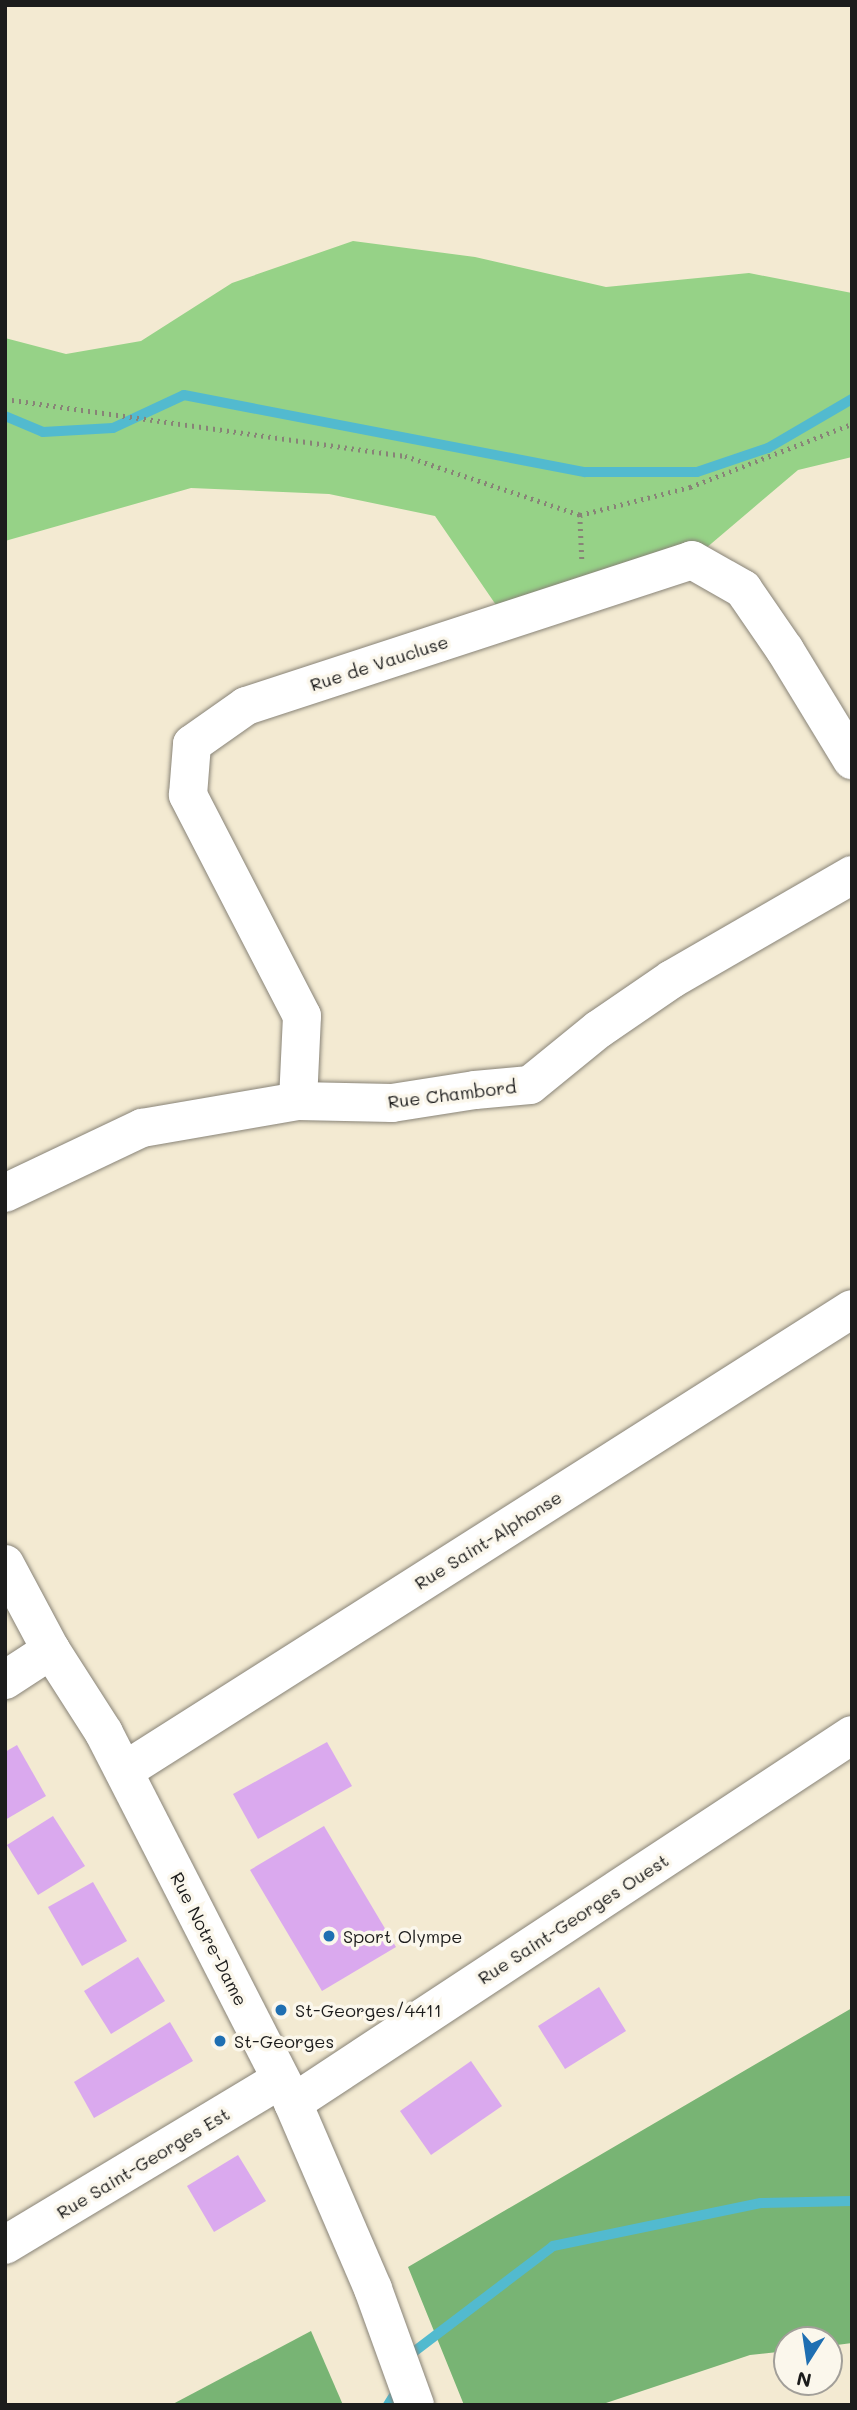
<!DOCTYPE html>
<style>
body{margin:0}
#map{position:relative;width:857px;height:2410px;overflow:hidden;background:#f3ead2;font-family:Mali,sans-serif}
div>[style]{position:absolute}
.green>*{inset:0;background:#96d287}
.forest>*{inset:0;background:#78b474}
.stream>*{height:10px;margin:-5px;padding:0 5px;transform-origin:5px;border-radius:5px;background:#52bacf}
.building>*{inset:0;background:#daa9ee}
.path>*{height:4.5px;margin-top:-2.25px;transform-origin:0;background:repeating-linear-gradient(90deg,#888377 0 2px,transparent 0 7px)}
.roads{filter:drop-shadow(0 0 2px #888377) drop-shadow(0 0 2px #888377)}
.minor>*{height:38px;margin:-19px;padding:0 19px;transform-origin:19px;border-radius:19px;background:#fff}
.dots>*{width:19px;height:19px;translate:-50% -50%;box-sizing:border-box;border:4px solid #fbf7ec;border-radius:50%}
span{translate:-50% -50%;white-space:nowrap;text-align:center;line-height:1.15;-webkit-text-stroke:7px #fbf7ec;paint-order:stroke}
.street-label{font-size:18px;color:#1c1c1c}
.poi-label{font-size:18px;color:#1c1c1c}
.left{translate:0 -50%;text-align:left}
.frame{position:absolute;inset:0;border:7px solid #1c1c1c;pointer-events:none}
.north{position:absolute;left:773px;top:2326px;width:70px;height:70px;box-sizing:border-box;background:#fbf7ec;border:2px solid #a29f99;border-radius:50%;rotate:192deg;font-size:19px;font-weight:700;line-height:28px;text-align:center;color:#1c1c1c}
.north::after{content:'';display:block;margin:auto;width:24px;height:32px;background:#1f6fb2;clip-path:polygon(50% 0,100% 100%,50% 72%,0 100%)}
</style>
<div id="map">
<div class="green">
<div style="clip-path:polygon(353px 241px,475px 257px,606px 287px,749px 273px,852px 293px,852px 457px,798px 470px,692px 560px,507px 621px,435px 516px,329px 494px,191px 488px,5px 541px,5px 338px,66px 354px,141px 341px,232px 283px)"></div>
</div>
<div class="forest">
<div style="clip-path:polygon(852px 2008px,852px 2343px,829px 2346px,829px 2340px,787px 2340px,787px 2351px,750px 2355px,600px 2405px,464px 2405px,408px 2267px)"></div>
<div style="clip-path:polygon(311px 2331px,343px 2405px,171px 2405px)"></div>
</div>
<div class="stream">
<div style="left:5px;top:416px;width:41px;rotate:22.8deg"></div>
<div style="left:43px;top:432px;width:70px;rotate:-3.3deg"></div>
<div style="left:113px;top:428px;width:78px;rotate:-24.9deg"></div>
<div style="left:184px;top:395px;width:408px;rotate:10.9deg"></div>
<div style="left:585px;top:472px;width:112px"></div>
<div style="left:697px;top:472px;width:75px;rotate:-18.7deg"></div>
<div style="left:768px;top:448px;width:97px;rotate:-30.3deg"></div>
<div style="left:407px;top:2357px;width:183px;rotate:-37.2deg"></div>
<div style="left:553px;top:2246px;width:212px;rotate:-11.7deg"></div>
<div style="left:761px;top:2203px;width:91px;rotate:-1.3deg"></div>
<div style="left:388px;top:2405px;width:19px;rotate:-58deg"></div>
</div>
<div class="building">
<div style="clip-path:polygon(327px 1742px,352px 1786px,258px 1839px,233px 1794px)"></div>
<div style="clip-path:polygon(17px 1745px,46px 1796px,5px 1820px,5px 1752px)"></div>
<div style="clip-path:polygon(53px 1816px,85px 1866px,38px 1895px,7px 1845px)"></div>
<div style="clip-path:polygon(324px 1826px,396px 1947px,322px 1991px,250px 1870px)"></div>
<div style="clip-path:polygon(93px 1882px,127px 1941px,82px 1966px,48px 1907px)"></div>
<div style="clip-path:polygon(138px 1957px,165px 2001px,111px 2034px,84px 1991px)"></div>
<div style="clip-path:polygon(599px 1987px,626px 2031px,565px 2069px,538px 2026px)"></div>
<div style="clip-path:polygon(170px 2022px,193px 2061px,94px 2118px,74px 2082px)"></div>
<div style="clip-path:polygon(471px 2061px,502px 2106px,431px 2155px,400px 2111px)"></div>
<div style="clip-path:polygon(238px 2155px,266px 2201px,214px 2232px,187px 2186px)"></div>
</div>
<div class="path">
<div style="left:5px;top:399px;width:404px;rotate:8.1deg"></div>
<div style="left:405px;top:456px;width:185px;rotate:18.6deg"></div>
<div style="left:580px;top:515px;width:44px;rotate:87.4deg"></div>
<div style="left:580px;top:515px;width:114px;rotate:-14.3deg"></div>
<div style="left:690px;top:487px;width:174px;rotate:-21.3deg"></div>
</div>
<div class="roads">
<div class="minor">
<div style="left:298px;top:1101px;width:85px;rotate:-87.3deg"></div>
<div style="left:302px;top:1016px;width:249px;rotate:-117.3deg"></div>
<div style="left:188px;top:795px;width:51px;rotate:-85.5deg"></div>
<div style="left:192px;top:744px;width:66px;rotate:-35.1deg"></div>
<div style="left:246px;top:706px;width:469px;rotate:-18.1deg"></div>
<div style="left:692px;top:560px;width:59px;rotate:29.6deg"></div>
<div style="left:743px;top:589px;width:74px;rotate:55.5deg"></div>
<div style="left:785px;top:650px;width:129px;rotate:58.7deg"></div>
<div style="left:5px;top:1193px;width:152px;rotate:-25.4deg"></div>
<div style="left:142px;top:1128px;width:158px;rotate:-9.8deg"></div>
<div style="left:298px;top:1101px;width:94px;rotate:1.2deg"></div>
<div style="left:392px;top:1103px;width:84px;rotate:-8.9deg"></div>
<div style="left:475px;top:1090px;width:55px;rotate:-5.2deg"></div>
<div style="left:530px;top:1085px;width:89px;rotate:-39.1deg"></div>
<div style="left:599px;top:1029px;width:88px;rotate:-34.4deg"></div>
<div style="left:672px;top:979px;width:208px;rotate:-30deg"></div>
<div style="left:5px;top:1564px;width:98px;rotate:61.9deg"></div>
<div style="left:51px;top:1650px;width:98px;rotate:57.4deg"></div>
<div style="left:104px;top:1733px;width:415px;rotate:62.9deg"></div>
<div style="left:293px;top:2103px;width:202px;rotate:66.7deg"></div>
<div style="left:373px;top:2289px;width:123px;rotate:70.1deg"></div>
<div style="left:5px;top:1680px;width:55px;rotate:-33.1deg"></div>
<div style="left:124px;top:1771px;width:862px;rotate:-32.4deg"></div>
<div style="left:293px;top:2103px;width:669px;rotate:-33.36deg"></div>
<div style="left:5px;top:2245px;width:321px;rotate:-31deg"></div>
</div>
</div>
<div class="dots">
<div style="left:329px;top:1936px;background:#1f6fb2"></div>
<div style="left:281px;top:2010px;background:#1f6fb2"></div>
<div style="left:220px;top:2041px;background:#1f6fb2"></div>
</div>
<div class="street-label">
<span style="left:379px;top:663px;rotate:-18deg">Rue de Vaucluse</span>
<span style="left:452px;top:1094px;rotate:-7deg">Rue Chambord</span>
<span style="left:488px;top:1540px;rotate:-32deg">Rue Saint-Alphonse</span>
<span style="left:573px;top:1919px;rotate:-33deg">Rue Saint-Georges Ouest</span>
<span style="left:209px;top:1939px;rotate:63deg">Rue Notre-Dame</span>
<span style="left:143px;top:2163px;rotate:-31deg">Rue Saint-Georges Est</span>
</div>
<div class="poi-label">
<span class="left" style="left:343px;top:1936px">Sport Olympe</span>
<span class="left" style="left:295px;top:2010px">St-Georges/4411</span>
<span class="left" style="left:234px;top:2041px">St-Georges</span>
</div>
<div class="frame"></div>
<div class="north">N</div>
</div>
